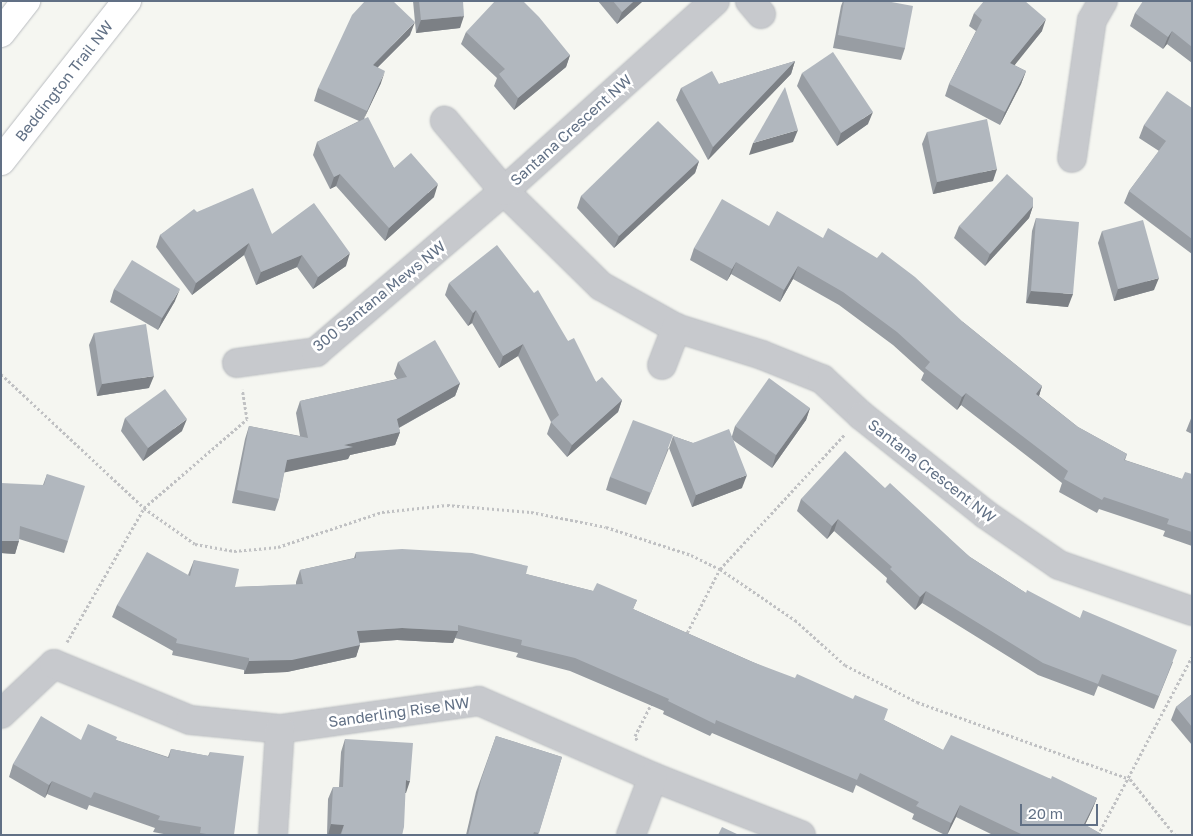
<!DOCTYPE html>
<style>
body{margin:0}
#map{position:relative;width:1193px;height:836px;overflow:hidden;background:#f5f6f1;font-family:"Golos Text",sans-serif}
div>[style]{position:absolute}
.path>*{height:3px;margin-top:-1.5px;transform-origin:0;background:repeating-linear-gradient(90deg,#c0c1c3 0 2.5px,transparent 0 5px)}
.roads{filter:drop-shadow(0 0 1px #b9bcc0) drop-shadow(0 0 1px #b9bcc0)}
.minor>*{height:28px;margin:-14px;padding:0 14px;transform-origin:14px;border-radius:14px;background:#c7c9cd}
.major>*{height:28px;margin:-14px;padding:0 14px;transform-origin:14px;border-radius:14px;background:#fff}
.wall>*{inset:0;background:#989da3}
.shaded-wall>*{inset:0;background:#7c8085}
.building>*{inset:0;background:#b1b7be}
span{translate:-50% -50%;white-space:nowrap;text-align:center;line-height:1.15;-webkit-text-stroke:5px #fff;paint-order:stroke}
.street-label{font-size:15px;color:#617085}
.frame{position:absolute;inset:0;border:2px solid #617085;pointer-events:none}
.scale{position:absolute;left:1020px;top:804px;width:78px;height:22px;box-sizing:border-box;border:2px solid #617085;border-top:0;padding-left:6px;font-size:15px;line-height:18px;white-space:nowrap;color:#617085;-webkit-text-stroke:4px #fff;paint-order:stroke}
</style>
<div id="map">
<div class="path">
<div style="left:1px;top:374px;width:196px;rotate:43.1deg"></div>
<div style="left:144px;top:508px;width:62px;rotate:35.2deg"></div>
<div style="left:195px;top:544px;width:40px;rotate:10deg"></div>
<div style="left:234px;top:551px;width:44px;rotate:-5.2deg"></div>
<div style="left:278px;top:547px;width:110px;rotate:-18.6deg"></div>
<div style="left:382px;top:512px;width:65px;rotate:-6.1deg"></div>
<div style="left:447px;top:505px;width:84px;rotate:4.8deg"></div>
<div style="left:531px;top:512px;width:76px;rotate:11.3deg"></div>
<div style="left:606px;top:527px;width:89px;rotate:18.2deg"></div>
<div style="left:691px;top:555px;width:32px;rotate:26deg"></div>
<div style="left:720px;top:569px;width:91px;rotate:34.2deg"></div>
<div style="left:795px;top:620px;width:67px;rotate:42deg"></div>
<div style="left:845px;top:665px;width:81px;rotate:27.2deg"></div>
<div style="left:917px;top:702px;width:226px;rotate:19.9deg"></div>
<div style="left:1130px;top:779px;width:72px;rotate:51.2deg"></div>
<div style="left:685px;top:637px;width:76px;rotate:-62.8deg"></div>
<div style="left:720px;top:569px;width:183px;rotate:-47.2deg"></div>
<div style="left:67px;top:642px;width:155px;rotate:-60.1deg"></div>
<div style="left:144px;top:508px;width:136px;rotate:-40.8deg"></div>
<div style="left:247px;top:419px;width:30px;rotate:-99deg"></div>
<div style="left:637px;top:740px;width:4px;rotate:-117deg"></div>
<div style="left:635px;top:736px;width:37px;rotate:-63deg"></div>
<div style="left:1098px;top:835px;width:201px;rotate:-62.2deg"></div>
</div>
<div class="roads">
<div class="minor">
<div style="left:715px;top:1px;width:284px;rotate:138deg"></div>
<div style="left:504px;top:191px;width:136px;rotate:44.4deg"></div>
<div style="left:601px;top:286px;width:86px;rotate:29.2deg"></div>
<div style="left:676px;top:328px;width:90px;rotate:17.4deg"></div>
<div style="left:762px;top:355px;width:65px;rotate:21.8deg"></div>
<div style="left:822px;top:379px;width:54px;rotate:42.8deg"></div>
<div style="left:862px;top:416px;width:157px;rotate:38.5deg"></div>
<div style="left:985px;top:514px;width:90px;rotate:34.6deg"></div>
<div style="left:1059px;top:565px;width:141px;rotate:19.1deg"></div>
<div style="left:750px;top:1px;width:17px;rotate:50deg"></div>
<div style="left:1072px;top:158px;width:139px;rotate:-81.8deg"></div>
<div style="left:1092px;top:20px;width:22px;rotate:-60deg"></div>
<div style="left:237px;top:363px;width:80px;rotate:-7.9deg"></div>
<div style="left:316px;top:352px;width:248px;rotate:-40.6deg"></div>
<div style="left:504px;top:191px;width:92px;rotate:-130.1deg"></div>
<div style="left:662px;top:365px;width:40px;rotate:-69deg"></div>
<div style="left:1px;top:714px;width:73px;rotate:-43.3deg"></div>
<div style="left:54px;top:664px;width:147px;rotate:22.4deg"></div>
<div style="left:190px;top:720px;width:90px;rotate:5.7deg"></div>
<div style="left:280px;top:729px;width:201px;rotate:-8deg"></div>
<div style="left:479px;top:701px;width:190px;rotate:23.6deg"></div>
<div style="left:653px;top:777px;width:159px;rotate:21.4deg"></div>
<div style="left:273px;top:835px;width:106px;rotate:-86.2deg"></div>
<div style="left:631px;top:835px;width:62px;rotate:-69.2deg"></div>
</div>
<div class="major">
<div style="left:1px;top:33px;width:41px;rotate:-52deg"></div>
<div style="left:1px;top:161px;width:204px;rotate:-51.8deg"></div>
</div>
</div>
<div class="wall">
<div style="clip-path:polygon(413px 1px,463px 1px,460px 28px,416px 33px)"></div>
<div style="clip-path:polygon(598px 1px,643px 1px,617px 24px)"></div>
<div style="clip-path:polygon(843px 1px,886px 1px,905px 48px,901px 60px,833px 48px,841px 6px)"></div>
<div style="clip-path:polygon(1192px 1px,1192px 63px,1167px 44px,1163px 49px,1130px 26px,1135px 13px)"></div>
<div style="clip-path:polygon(974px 13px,1042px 31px,1014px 65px,1026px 71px,1021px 84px,1000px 125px,945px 96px,949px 84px,976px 31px,969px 26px)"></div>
<div style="clip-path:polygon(466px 32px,570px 55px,566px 67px,514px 110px,494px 86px,497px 78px,461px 44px)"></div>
<div style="clip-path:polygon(410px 35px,378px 67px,381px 83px,364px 118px,394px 168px,434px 197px,385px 241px,336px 186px,330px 189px,313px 155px,317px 142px,359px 121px,314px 101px,318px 88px)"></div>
<div style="clip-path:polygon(795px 61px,791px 74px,708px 160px,676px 100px,681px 88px,719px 84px)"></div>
<div style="clip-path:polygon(802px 73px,868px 124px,837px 146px,797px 86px)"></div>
<div style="clip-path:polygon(1192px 108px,1192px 254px,1124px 203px,1129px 191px,1159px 151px,1139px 138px,1144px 125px)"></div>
<div style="clip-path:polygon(927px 132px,993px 181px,933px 194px,922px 144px)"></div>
<div style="clip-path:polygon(699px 161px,695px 173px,614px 248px,577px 208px,581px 196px)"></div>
<div style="clip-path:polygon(1033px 206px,1029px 218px,985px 266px,954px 238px,959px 226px)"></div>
<div style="clip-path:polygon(197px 212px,272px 234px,346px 266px,313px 289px,297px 267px,256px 285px,244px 255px,192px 295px,156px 247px,160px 235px)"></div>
<div style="clip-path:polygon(1036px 218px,1068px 307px,1026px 303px,1032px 231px)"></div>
<div style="clip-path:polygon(769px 226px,963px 322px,1042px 386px,1039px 396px,1078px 427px,1127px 454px,1125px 460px,1182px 479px,1192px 474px,1192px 546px,1163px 536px,1165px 531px,1099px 509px,1097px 513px,1059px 492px,1062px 483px,961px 405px,957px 410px,921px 380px,924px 373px,893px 345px,839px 305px,793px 279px,780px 302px,731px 274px,727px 281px,690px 260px,694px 248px)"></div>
<div style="clip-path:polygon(1102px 231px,1154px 290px,1114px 301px,1098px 243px)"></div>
<div style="clip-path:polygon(449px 283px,568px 341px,596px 382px,622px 400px,618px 412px,567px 457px,547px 434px,551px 422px,518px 356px,499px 368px,472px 323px,468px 326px,445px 295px)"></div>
<div style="clip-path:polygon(114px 289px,175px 301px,158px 330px,110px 302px)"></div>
<div style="clip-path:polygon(94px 333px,149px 388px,97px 396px,89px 345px)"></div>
<div style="clip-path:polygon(398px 362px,460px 383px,455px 396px,399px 428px,400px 432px,395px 445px,350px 455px,348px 459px,284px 472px,279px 499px,275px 511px,232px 503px,245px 439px,249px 426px,300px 436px,296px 413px,300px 401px,397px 379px,394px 374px)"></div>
<div style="clip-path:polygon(810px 408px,806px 420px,772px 468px,733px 440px,742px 488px,692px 507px,669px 448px,673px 436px,693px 443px,732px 436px,735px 426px)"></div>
<div style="clip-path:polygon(1192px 416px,1192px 434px,1186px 431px)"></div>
<div style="clip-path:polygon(125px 418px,182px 431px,143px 461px,121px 431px)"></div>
<div style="clip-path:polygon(669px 448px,646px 505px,606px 490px,610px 477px)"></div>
<div style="clip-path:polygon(47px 474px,68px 541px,64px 553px,19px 539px,15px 554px,1px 553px,43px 485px)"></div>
<div style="clip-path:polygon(885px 488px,970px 557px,1026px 593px,1173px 662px,1154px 709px,1098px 686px,1094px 696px,1038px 675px,922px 603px,915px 610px,886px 582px,887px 578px,834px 531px,827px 539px,797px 511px,801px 499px)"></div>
<div style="clip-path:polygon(356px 552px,526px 574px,593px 591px,637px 600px,633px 609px,884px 720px,943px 750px,1051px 779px,1097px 798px,1092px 810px,1085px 825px,1103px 835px,993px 835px,956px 817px,947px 835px,945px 835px,912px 819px,914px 814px,856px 785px,853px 793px,712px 733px,710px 736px,663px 714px,664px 711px,570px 671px,516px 657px,518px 653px,455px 638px,453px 643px,397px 640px,360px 643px,356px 657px,287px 672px,244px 674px,244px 670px,172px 655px,173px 651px,112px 617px,117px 605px,188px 575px,194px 560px,235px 587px,296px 585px,296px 582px,300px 570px,354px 558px)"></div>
<div style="clip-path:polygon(1192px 694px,1192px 745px,1171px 720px,1176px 707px)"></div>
<div style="clip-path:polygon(496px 736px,562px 757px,538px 835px,466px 835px,476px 792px)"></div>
<div style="clip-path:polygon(345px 739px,406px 793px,405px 793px,402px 835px,327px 835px,328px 799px,333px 787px,339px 787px,341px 752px)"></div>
<div style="clip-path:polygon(81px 740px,116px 740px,168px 757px,171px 749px,208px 756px,210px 752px,234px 835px,169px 835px,153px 832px,155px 828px,89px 805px,87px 810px,47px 794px,45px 798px,9px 777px,13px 764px)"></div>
</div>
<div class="shaded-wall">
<div style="clip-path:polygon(634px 1px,643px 1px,617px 24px,622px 12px)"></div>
<div style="clip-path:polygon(464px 16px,460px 28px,416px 33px,421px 20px)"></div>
<div style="clip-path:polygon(1046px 19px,1042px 31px,1006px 76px,1010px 63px)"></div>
<div style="clip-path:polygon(415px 22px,410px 35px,368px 77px,373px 65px)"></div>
<div style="clip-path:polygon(1172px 31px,1167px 44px,1163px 49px,1168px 37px)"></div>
<div style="clip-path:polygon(570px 55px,566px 67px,514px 110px,518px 98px)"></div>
<div style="clip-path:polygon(795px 61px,791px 74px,708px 160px,713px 147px)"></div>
<div style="clip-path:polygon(385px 71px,381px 83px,362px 123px,367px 111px)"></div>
<div style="clip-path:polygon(1026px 71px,1021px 84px,1000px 125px,1005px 112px)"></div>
<div style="clip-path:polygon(873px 112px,868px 124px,837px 146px,841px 133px)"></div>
<div style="clip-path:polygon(798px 130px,793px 142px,749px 155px,753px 143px)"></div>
<div style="clip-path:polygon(699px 161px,695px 173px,614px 248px,619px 236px)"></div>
<div style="clip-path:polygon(997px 169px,993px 181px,933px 194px,937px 182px)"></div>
<div style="clip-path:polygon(340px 174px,336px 186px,330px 189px,334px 177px)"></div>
<div style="clip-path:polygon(438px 184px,434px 197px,385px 241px,389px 228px)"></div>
<div style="clip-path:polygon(1033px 206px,1029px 218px,985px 266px,990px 254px)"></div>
<div style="clip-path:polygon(249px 243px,244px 255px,192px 295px,196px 283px)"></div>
<div style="clip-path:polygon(350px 253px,346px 266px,313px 289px,318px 277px)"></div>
<div style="clip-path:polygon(302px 255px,297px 267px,256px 285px,261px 272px)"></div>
<div style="clip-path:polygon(736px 262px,731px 274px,727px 281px,732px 269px)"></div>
<div style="clip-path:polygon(798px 266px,793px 279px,780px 302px,784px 290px)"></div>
<div style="clip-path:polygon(1159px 278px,1154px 290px,1114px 301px,1118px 289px)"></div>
<div style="clip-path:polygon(180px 289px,175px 301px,158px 330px,162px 318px)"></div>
<div style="clip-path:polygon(1031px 291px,1073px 294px,1068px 307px,1026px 303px)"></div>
<div style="clip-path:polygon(476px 310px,472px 323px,468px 326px,473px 313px)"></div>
<div style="clip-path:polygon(523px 344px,518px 356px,499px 368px,503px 356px)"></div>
<div style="clip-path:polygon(154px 376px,149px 388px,97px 396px,102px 384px)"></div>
<div style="clip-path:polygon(460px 383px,455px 396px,393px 431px,397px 419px)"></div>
<div style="clip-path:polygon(1042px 386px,1038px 399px,1036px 394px)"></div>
<div style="clip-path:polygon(966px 393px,961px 405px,957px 410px,962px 397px)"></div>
<div style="clip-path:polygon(622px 400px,618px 412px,567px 457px,572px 445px)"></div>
<div style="clip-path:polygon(810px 408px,806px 420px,772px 468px,776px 455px)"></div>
<div style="clip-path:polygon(187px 419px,182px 431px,143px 461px,148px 448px)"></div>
<div style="clip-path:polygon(400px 432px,395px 445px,350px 455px,348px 459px,282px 473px,287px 460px,344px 445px)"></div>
<div style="clip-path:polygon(747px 475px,742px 488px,692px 507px,696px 495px)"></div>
<div style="clip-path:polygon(838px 519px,834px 531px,827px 539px,832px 526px)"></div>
<div style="clip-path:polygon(1px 541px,19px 541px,15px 554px,1px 553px)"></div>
<div style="clip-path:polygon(926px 591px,922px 603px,915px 610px,920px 597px)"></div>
<div style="clip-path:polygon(402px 628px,458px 631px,453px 643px,397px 640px,353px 643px,357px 631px)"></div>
<div style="clip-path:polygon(360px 645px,356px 657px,287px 672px,244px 674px,249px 661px)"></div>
<div style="clip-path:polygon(406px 780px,410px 781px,406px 793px,401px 793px)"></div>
<div style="clip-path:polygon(52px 781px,47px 794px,45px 798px,49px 785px)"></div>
<div style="clip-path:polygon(1097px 798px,1092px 810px,1080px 835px,1084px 824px)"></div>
<div style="clip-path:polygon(960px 805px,956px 817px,947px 835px,951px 823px)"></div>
<div style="clip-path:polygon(331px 824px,344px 825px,340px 835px,328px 835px)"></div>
</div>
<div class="building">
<div style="clip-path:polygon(365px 1px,393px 1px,415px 22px,373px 65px,385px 71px,367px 111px,318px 88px,352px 15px)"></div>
<div style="clip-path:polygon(419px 1px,463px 1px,464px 16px,421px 20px)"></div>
<div style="clip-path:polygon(495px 1px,523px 1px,539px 17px,570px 55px,518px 98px,499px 74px,505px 69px,466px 32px)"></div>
<div style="clip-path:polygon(613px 1px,634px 1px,622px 12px)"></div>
<div style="clip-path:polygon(844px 1px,886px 1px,913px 6px,905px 48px,838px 35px)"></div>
<div style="clip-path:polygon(984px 1px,1025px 1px,1046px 19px,1010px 63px,1026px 71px,1005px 112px,949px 84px,982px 20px,974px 13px)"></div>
<div style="clip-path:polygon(1143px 1px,1192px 1px,1192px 47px,1172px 31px,1168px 37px,1135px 13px)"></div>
<div style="clip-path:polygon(833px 52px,873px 112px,841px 133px,802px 73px)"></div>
<div style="clip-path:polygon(795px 61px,713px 147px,681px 88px,712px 71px,719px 84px)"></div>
<div style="clip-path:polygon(785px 87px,798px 130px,753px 143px)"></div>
<div style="clip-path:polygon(1167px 91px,1192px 108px,1192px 239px,1129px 191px,1166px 141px,1144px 125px)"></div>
<div style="clip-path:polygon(368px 117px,394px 168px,411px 153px,438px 184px,389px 228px,340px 174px,334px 177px,317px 142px)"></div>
<div style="clip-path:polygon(987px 119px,997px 169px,937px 182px,927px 132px)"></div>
<div style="clip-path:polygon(658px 121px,699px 161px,619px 236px,581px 196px)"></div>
<div style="clip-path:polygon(1007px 174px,1033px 198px,1033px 206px,990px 254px,959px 226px)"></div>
<div style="clip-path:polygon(253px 188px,272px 234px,314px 203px,350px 253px,318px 277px,302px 255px,261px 272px,249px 243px,196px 283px,160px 235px,194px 209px,197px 212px)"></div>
<div style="clip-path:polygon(722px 199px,769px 226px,777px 211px,823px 238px,828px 228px,877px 258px,882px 252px,915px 277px,963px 322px,1042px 386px,1036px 394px,1078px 427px,1127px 454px,1124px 460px,1182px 479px,1185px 472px,1192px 474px,1192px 532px,1167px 524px,1169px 519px,1104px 497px,1102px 500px,1064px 479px,1068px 471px,966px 393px,962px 397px,925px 368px,930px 362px,897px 332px,843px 292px,798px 266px,784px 290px,736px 262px,732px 269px,694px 248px)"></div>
<div style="clip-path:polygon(1036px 218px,1079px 222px,1073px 294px,1031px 291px)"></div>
<div style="clip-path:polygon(1143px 220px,1159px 278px,1118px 289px,1102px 231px)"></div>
<div style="clip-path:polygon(497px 245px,534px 293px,538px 290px,568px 341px,574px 338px,596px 382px,602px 377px,622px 400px,572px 445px,551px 422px,559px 415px,523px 344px,503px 356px,476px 310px,473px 313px,449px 283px)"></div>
<div style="clip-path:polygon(132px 260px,180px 289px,162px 318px,114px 289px)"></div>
<div style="clip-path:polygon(146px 324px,154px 376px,102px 384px,94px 333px)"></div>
<div style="clip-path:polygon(435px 340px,460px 383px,397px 419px,400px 432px,344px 445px,353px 447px,287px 460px,279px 499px,237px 490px,249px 426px,308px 438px,300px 401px,407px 377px,398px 362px)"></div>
<div style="clip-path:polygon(769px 378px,810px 408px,776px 455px,735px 426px)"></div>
<div style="clip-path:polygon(165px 389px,187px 419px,148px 448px,125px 418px)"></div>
<div style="clip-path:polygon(633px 420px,673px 435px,651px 493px,610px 477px)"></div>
<div style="clip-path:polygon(729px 429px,747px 475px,696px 495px,673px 436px,693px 443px)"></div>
<div style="clip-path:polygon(845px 451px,885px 488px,890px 483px,970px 557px,1026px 593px,1027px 590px,1080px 618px,1083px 610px,1177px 650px,1159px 696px,1102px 674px,1098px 684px,1043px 663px,926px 591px,920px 597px,890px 569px,892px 567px,838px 519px,832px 526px,801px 499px)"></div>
<div style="clip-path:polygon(47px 474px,85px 486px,68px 541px,20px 526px,19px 541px,1px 541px,1px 483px,44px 485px)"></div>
<div style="clip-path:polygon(402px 549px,472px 553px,528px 566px,526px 574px,593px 591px,597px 583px,637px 600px,633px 609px,750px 661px,795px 678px,797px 674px,853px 699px,855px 695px,888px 709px,884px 720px,943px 750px,951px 735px,1051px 779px,1052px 776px,1097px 798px,1084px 824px,1103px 835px,1023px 835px,960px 805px,951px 823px,916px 806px,919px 802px,860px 773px,857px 780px,716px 720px,715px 724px,668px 701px,669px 699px,575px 658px,521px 645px,522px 640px,458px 625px,458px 631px,402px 628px,357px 631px,360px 645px,292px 660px,249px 661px,249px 658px,176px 643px,177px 639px,117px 605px,147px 552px,190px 576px,194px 560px,239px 569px,235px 587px,303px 584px,300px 570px,356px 558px,356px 552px)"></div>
<div style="clip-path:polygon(1192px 694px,1192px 727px,1176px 707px)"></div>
<div style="clip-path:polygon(41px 716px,81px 740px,88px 724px,117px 737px,116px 740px,169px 758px,171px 749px,209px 756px,210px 752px,244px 756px,234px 835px,213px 835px,200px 833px,201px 827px,158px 820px,160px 816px,94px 792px,91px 798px,52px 781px,49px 785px,13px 764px)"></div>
<div style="clip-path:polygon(496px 736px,562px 757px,539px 833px,534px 832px,533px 835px,468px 835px,481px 780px)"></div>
<div style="clip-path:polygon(345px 739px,413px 743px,410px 781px,406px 780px,404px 827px,402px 835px,341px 835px,344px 825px,331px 824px,333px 787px,343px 787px)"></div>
<div style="clip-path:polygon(722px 827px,739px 835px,718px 835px)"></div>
</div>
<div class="street-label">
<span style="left:64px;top:81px;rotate:-52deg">Beddington Trail NW</span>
<span style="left:571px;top:130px;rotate:-42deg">Santana Crescent NW</span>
<span style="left:379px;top:296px;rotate:-39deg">300 Santana Mews NW</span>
<span style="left:932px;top:471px;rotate:38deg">Santana Crescent NW</span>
<span style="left:399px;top:712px;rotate:-8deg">Sanderling Rise NW</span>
</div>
<div class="frame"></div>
<div class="scale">20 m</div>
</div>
